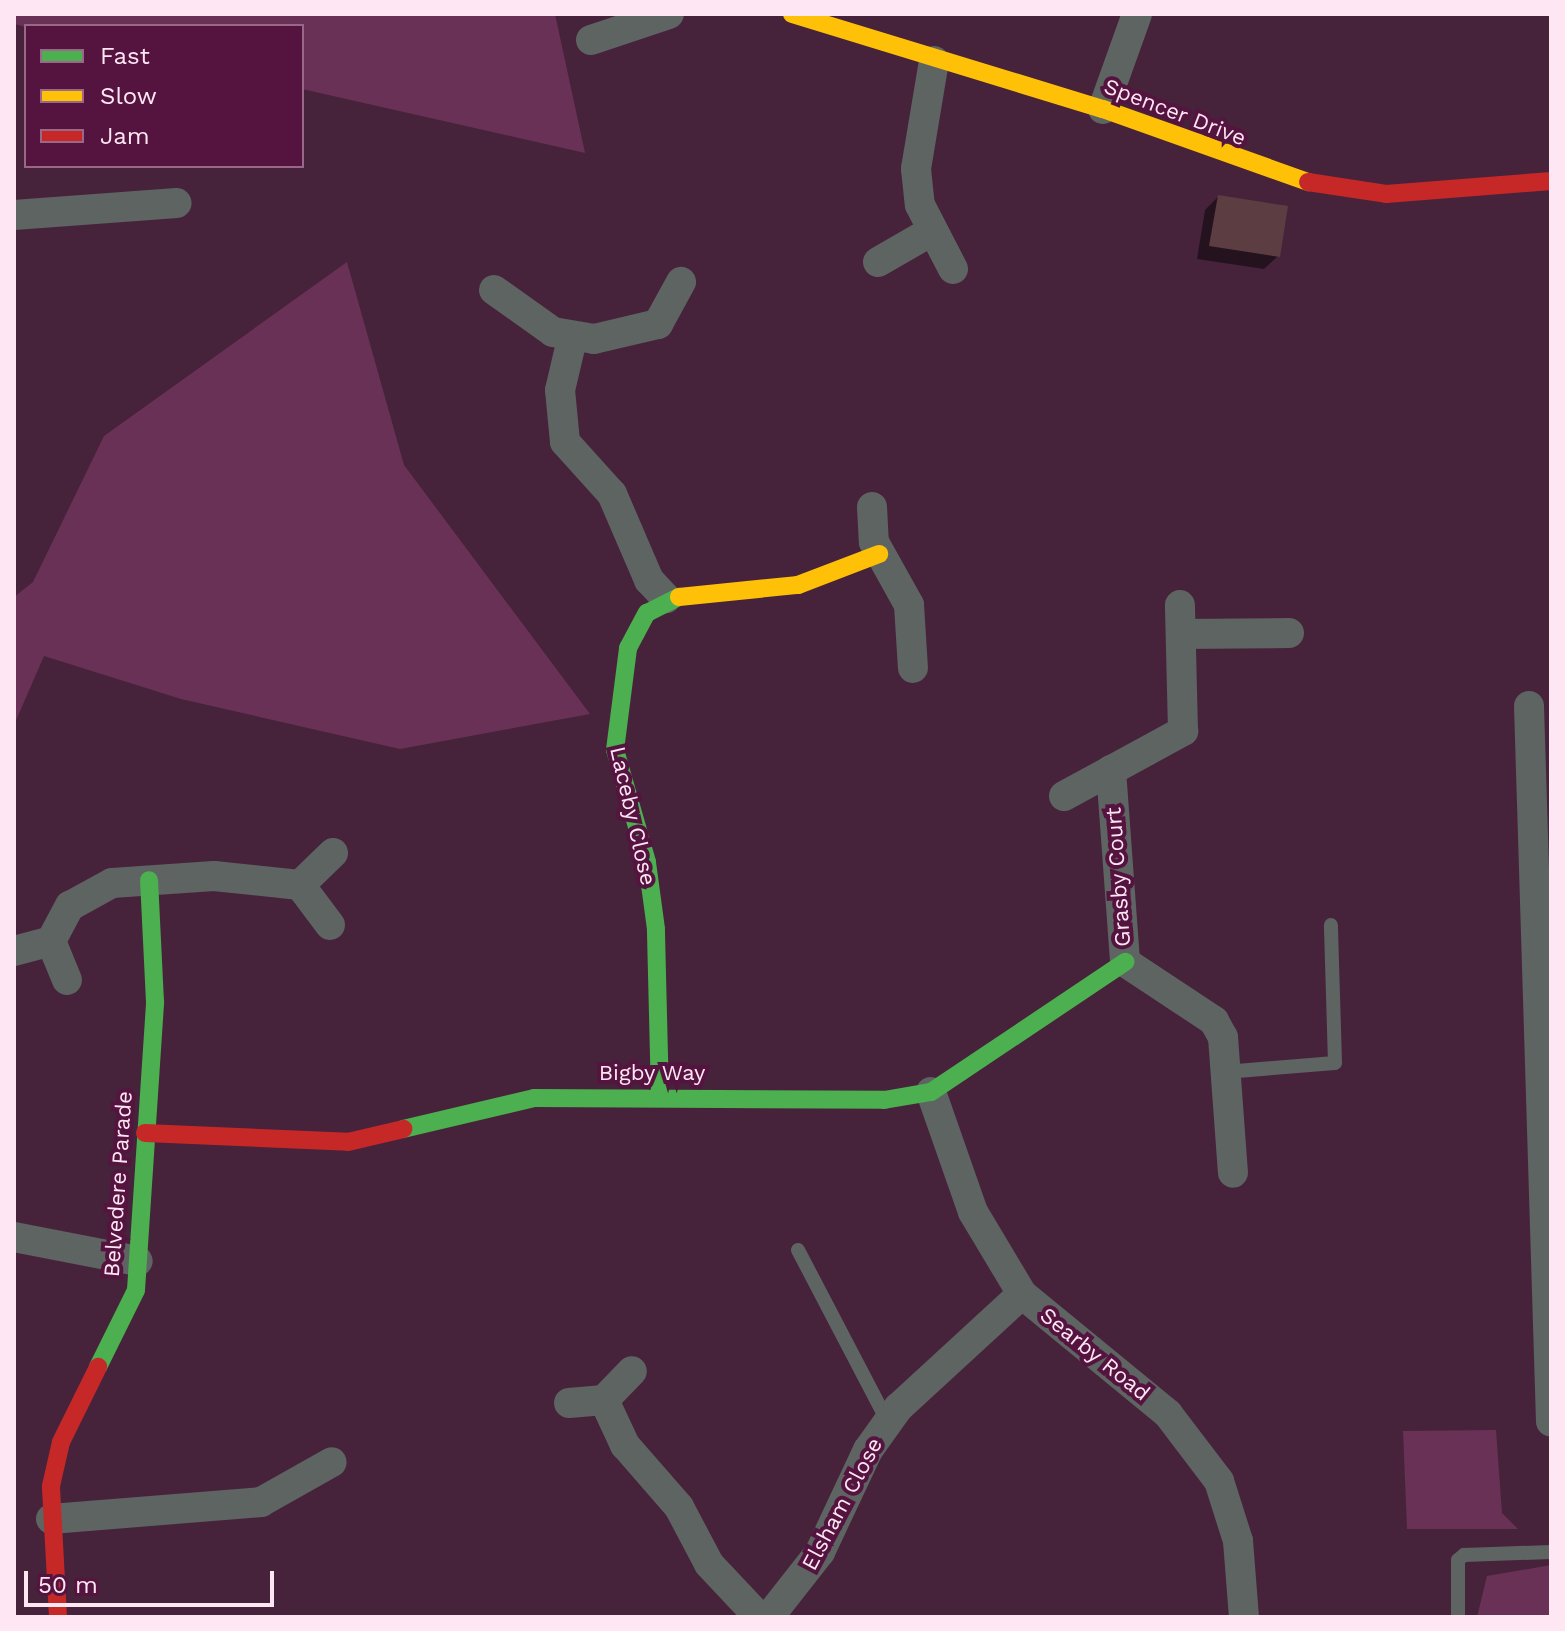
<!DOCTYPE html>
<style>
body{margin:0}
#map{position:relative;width:1565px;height:1631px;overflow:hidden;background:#46233b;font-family:"Work Sans",sans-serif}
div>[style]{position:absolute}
.green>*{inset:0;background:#693156}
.shadow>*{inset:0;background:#0007}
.building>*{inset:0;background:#5b3d42}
.lane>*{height:14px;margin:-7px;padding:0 7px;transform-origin:7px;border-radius:7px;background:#5e6462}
.street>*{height:30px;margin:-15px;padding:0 15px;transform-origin:15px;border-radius:15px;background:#5e6462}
.fast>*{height:18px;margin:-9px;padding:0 9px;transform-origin:9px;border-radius:9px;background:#4caf50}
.slow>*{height:18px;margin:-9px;padding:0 9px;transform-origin:9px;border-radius:9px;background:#ffc107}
.jam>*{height:18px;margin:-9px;padding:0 9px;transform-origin:9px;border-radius:9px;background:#c62828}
span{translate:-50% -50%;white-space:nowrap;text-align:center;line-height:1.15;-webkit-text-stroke:8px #551440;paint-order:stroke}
.street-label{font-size:22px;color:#fee6f3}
.frame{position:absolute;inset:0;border:16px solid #fee6f3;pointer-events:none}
.legend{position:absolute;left:24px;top:24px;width:280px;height:144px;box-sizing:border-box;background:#551440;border:2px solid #996888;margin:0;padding:10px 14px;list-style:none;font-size:24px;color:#fee6f3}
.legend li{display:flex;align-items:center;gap:16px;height:40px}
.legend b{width:40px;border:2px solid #996888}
.scale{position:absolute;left:24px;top:1571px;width:250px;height:36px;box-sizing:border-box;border:4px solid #fee6f3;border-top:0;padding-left:10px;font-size:24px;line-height:28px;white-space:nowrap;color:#fee6f3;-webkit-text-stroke:6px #551440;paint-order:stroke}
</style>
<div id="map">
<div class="green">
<div style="clip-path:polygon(14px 14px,555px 14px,585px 153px,302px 89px,302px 26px,26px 27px,14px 24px)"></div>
<div style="clip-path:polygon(347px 262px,404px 465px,590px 714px,400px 749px,181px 699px,44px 656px,14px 725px,14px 597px,33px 582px,104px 436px)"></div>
<div style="clip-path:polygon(1496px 1430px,1502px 1513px,1518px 1529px,1407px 1529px,1403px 1431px)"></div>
<div style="clip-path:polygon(1551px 1565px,1551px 1617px,1477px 1617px,1487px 1576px)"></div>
</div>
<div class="shadow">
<div style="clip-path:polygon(1218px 197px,1278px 256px,1264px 269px,1197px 259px,1205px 210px)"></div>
</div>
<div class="building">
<div style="clip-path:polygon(1218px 195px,1288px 206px,1280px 257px,1209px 246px)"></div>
</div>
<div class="lane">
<div style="left:1225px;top:1072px;width:110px;rotate:-4.7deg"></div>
<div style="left:1335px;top:1063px;width:138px;rotate:-91.7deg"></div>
<div style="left:798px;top:1250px;width:194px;rotate:62.4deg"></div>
<div style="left:1458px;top:1617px;width:57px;rotate:-90deg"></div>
<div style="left:1458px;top:1560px;width:8px;rotate:-40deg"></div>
<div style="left:1464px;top:1555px;width:87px;rotate:-2deg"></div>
</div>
<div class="street">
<div style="left:591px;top:40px;width:82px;rotate:-18.4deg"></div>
<div style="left:934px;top:61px;width:109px;rotate:99.5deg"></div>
<div style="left:916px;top:169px;width:36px;rotate:84deg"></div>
<div style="left:920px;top:205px;width:72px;rotate:62.7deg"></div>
<div style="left:1103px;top:109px;width:101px;rotate:-70.3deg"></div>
<div style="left:14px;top:215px;width:163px;rotate:-4.2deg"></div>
<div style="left:878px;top:262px;width:62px;rotate:-29.9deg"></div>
<div style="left:494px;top:290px;width:72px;rotate:35.4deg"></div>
<div style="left:553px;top:332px;width:42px;rotate:9.7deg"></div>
<div style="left:594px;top:339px;width:66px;rotate:-13.2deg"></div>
<div style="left:658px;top:324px;width:48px;rotate:-61.3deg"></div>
<div style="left:572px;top:339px;width:52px;rotate:103.2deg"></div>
<div style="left:560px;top:390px;width:52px;rotate:84.5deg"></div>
<div style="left:565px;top:442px;width:70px;rotate:47.9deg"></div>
<div style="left:612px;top:494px;width:94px;rotate:66.7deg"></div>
<div style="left:649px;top:580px;width:25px;rotate:47deg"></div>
<div style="left:872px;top:507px;width:35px;rotate:87deg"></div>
<div style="left:874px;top:542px;width:72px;rotate:60.9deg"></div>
<div style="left:909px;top:605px;width:63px;rotate:86.4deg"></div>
<div style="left:1181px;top:634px;width:108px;rotate:-0.5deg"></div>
<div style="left:1529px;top:706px;width:716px;rotate:88.24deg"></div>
<div style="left:1111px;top:770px;width:193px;rotate:85.8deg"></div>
<div style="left:1125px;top:962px;width:107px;rotate:33.5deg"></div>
<div style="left:1214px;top:1021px;width:18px;rotate:61deg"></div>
<div style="left:1223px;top:1037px;width:136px;rotate:85.8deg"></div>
<div style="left:1064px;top:796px;width:136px;rotate:-28.6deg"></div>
<div style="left:1183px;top:731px;width:126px;rotate:-91.4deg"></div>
<div style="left:330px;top:925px;width:50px;rotate:-126.9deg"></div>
<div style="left:300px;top:885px;width:46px;rotate:-44.1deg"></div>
<div style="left:51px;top:941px;width:40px;rotate:-62deg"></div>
<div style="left:70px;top:906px;width:48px;rotate:-28.7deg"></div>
<div style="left:112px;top:883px;width:102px;rotate:-3.9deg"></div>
<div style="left:214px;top:876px;width:86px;rotate:6deg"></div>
<div style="left:14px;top:951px;width:38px;rotate:-15deg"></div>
<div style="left:51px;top:941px;width:42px;rotate:67.7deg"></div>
<div style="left:931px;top:1092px;width:127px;rotate:70.7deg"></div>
<div style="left:973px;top:1212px;width:96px;rotate:59.1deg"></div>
<div style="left:1022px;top:1294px;width:189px;rotate:39.4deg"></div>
<div style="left:1168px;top:1414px;width:84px;rotate:52.7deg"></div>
<div style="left:1219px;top:1481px;width:63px;rotate:72.4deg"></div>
<div style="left:1238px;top:1541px;width:76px;rotate:85.5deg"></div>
<div style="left:14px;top:1237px;width:126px;rotate:11deg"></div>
<div style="left:604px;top:1400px;width:50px;rotate:65deg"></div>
<div style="left:625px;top:1445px;width:82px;rotate:48.9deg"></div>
<div style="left:679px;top:1507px;width:64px;rotate:62.2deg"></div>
<div style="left:709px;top:1564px;width:73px;rotate:46.7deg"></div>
<div style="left:569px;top:1403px;width:35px;rotate:-5deg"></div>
<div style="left:604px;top:1400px;width:40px;rotate:-46deg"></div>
<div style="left:51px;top:1519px;width:211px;rotate:-4.6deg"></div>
<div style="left:261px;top:1502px;width:81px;rotate:-29.4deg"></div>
<div style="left:769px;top:1617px;width:83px;rotate:-51.9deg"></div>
<div style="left:820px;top:1552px;width:113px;rotate:-64.8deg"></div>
<div style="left:868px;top:1450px;width:52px;rotate:-54.5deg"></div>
<div style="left:898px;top:1408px;width:168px;rotate:-42.6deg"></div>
</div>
<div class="fast">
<div style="left:660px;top:1097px;width:168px;rotate:-91.4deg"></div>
<div style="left:656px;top:929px;width:68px;rotate:-97.7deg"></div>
<div style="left:647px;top:862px;width:116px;rotate:-105.9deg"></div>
<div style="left:615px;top:750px;width:103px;rotate:-82.7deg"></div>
<div style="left:628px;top:648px;width:40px;rotate:-62deg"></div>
<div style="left:647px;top:613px;width:36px;rotate:-27deg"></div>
<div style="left:403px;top:1129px;width:135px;rotate:-13.3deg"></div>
<div style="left:534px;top:1098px;width:350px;rotate:0.3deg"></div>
<div style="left:884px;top:1100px;width:48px;rotate:-9.7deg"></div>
<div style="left:931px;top:1092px;width:234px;rotate:-33.8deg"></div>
<div style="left:98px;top:1367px;width:86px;rotate:-63.7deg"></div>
<div style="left:136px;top:1290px;width:289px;rotate:-86.2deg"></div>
<div style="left:155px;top:1002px;width:122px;rotate:-92.8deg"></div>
</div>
<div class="slow">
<div style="left:792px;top:14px;width:325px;rotate:17deg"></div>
<div style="left:1103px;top:109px;width:218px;rotate:19.6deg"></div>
<div style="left:679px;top:597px;width:120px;rotate:-5.8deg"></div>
<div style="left:798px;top:585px;width:87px;rotate:-20.9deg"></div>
</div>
<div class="jam">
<div style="left:1308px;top:182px;width:79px;rotate:8.7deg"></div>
<div style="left:1386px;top:194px;width:166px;rotate:-4.5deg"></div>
<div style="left:145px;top:1133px;width:203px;rotate:2.5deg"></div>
<div style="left:348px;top:1142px;width:57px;rotate:-13.3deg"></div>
<div style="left:58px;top:1617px;width:131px;rotate:-93.1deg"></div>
<div style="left:51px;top:1486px;width:45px;rotate:-77.2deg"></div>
<div style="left:61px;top:1442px;width:84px;rotate:-63.7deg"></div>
</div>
<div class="street-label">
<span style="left:1175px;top:112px;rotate:21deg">Spencer Drive</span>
<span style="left:633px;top:816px;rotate:77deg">Laceby Close</span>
<span style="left:1118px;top:877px;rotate:-94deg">Grasby Court</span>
<span style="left:652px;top:1073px">Bigby Way</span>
<span style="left:118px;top:1184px;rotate:-86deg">Belvedere Parade</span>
<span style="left:1095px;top:1354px;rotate:39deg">Searby Road</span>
<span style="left:842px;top:1504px;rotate:-62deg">Elsham Close</span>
</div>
<div class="frame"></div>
<ul class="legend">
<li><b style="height:10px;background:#4caf50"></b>Fast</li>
<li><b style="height:10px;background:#ffc107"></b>Slow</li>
<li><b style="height:10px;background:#c62828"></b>Jam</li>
</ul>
<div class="scale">50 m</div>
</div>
